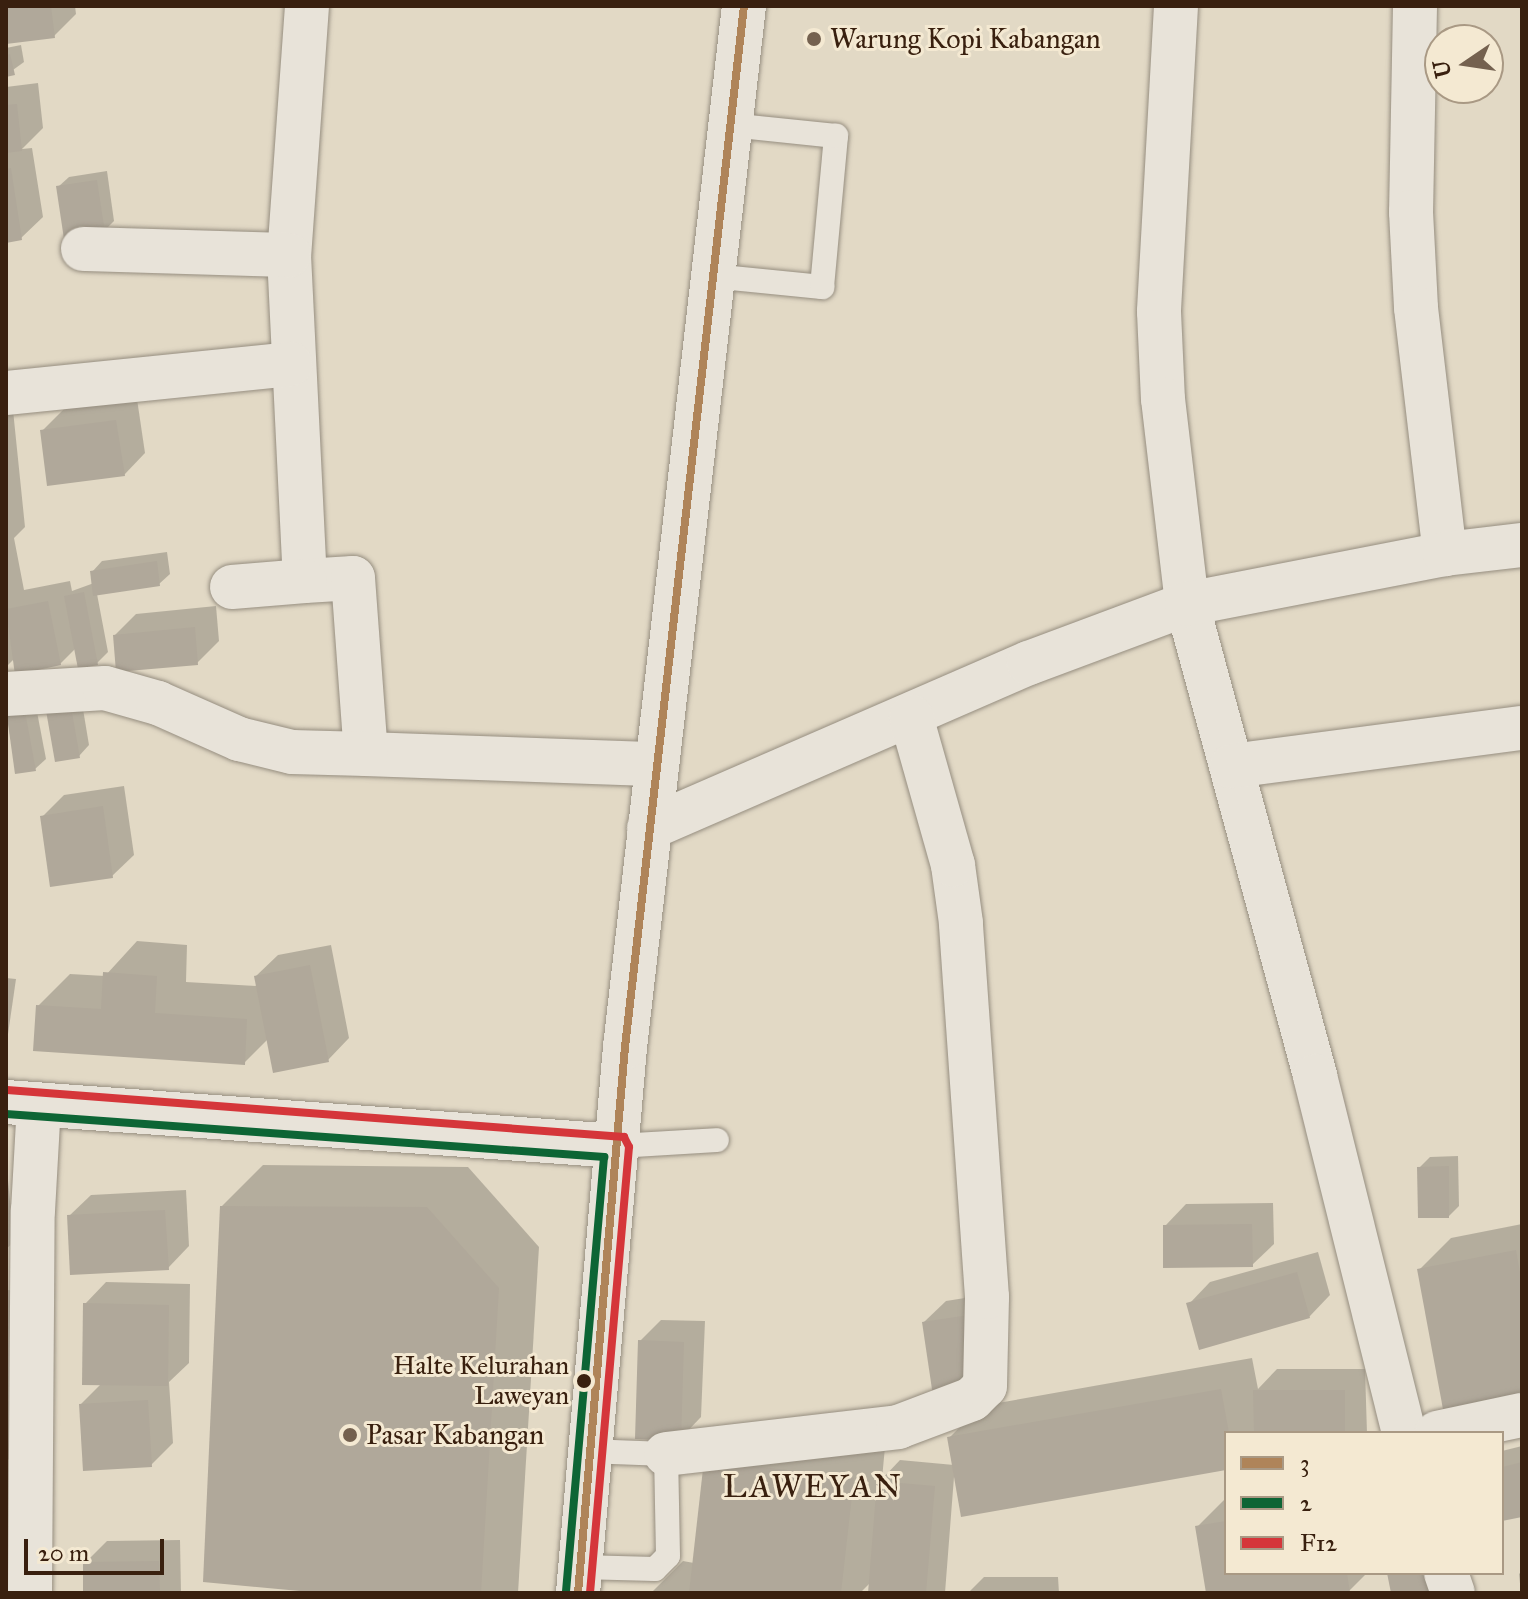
<!DOCTYPE html>
<style>
body{margin:0}
#map{position:relative;width:1528px;height:1599px;overflow:hidden;background:#e2d9c5;font-family:"IM FELL Great Primer",serif}
div>[style]{position:absolute}
.shadow>*{inset:0;background:#0003}
.building>*{inset:0;background:#b0a89a}
.roads{filter:drop-shadow(0 0 2px #968e80) drop-shadow(0 0 2px #968e80)}
.service>*{height:24px;margin:-12px;padding:0 12px;transform-origin:12px;border-radius:12px;background:#e8e3d9}
.minor>*{height:44px;margin:-22px;padding:0 22px;transform-origin:22px;border-radius:22px;background:#e8e3d9}
.tertiary>*{height:44px;margin:-22px;padding:0 22px;transform-origin:22px;border-radius:22px;background:#e8e3d9}
.secondary>*{height:44px;margin:-22px;padding:0 22px;transform-origin:22px;border-radius:22px;background:#e8e3d9}
.bus-1>*{height:8px;margin:-4px;padding:0 4px;transform-origin:4px;border-radius:4px;background:#af8459}
.bus-2>*{height:8px;margin:-4px;padding:0 4px;transform-origin:4px;border-radius:4px;background:#0d6535}
.bus-3>*{height:8px;margin:-4px;padding:0 4px;transform-origin:4px;border-radius:4px;background:#d5363a}
.dots>*{width:22px;height:22px;translate:-50% -50%;box-sizing:border-box;border:4px solid #f4e9d2;border-radius:50%}
span{translate:-50% -50%;white-space:nowrap;text-align:center;line-height:1.15;-webkit-text-stroke:6px #f4e9d2;paint-order:stroke}
.bus-label{font-size:26px;color:#39200f}
.right{translate:-100% -50%;text-align:right}
.poi-label{font-size:28px;color:#39200f}
.left{translate:0 -50%;text-align:left}
.quarter-label{font-size:32px;color:#39200f;letter-spacing:2px}
.frame{position:absolute;inset:0;border:8px solid #39200f;pointer-events:none}
.legend{position:absolute;left:1224px;top:1431px;width:280px;height:144px;box-sizing:border-box;background:#f4e9d2;border:2px solid #a99984;margin:0;padding:10px 14px;list-style:none;font-size:24px;color:#39200f}
.legend li{display:flex;align-items:center;gap:16px;height:40px}
.legend b{width:40px;border:2px solid #a99984}
.north{position:absolute;left:1424px;top:24px;width:80px;height:80px;box-sizing:border-box;background:#f4e9d2;border:2px solid #a99984;border-radius:50%;rotate:257deg;font-size:22px;font-weight:700;line-height:32px;text-align:center;color:#39200f}
.north::after{content:'';display:block;margin:auto;width:28px;height:36px;background:#74614f;clip-path:polygon(50% 0,100% 100%,50% 72%,0 100%)}
.scale{position:absolute;left:24px;top:1539px;width:140px;height:36px;box-sizing:border-box;border:4px solid #39200f;border-top:0;padding-left:10px;font-size:24px;line-height:28px;white-space:nowrap;color:#39200f;-webkit-text-stroke:6px #f4e9d2;paint-order:stroke}
</style>
<div id="map">
<div class="shadow">
<div style="clip-path:polygon(6px 6px,75px 6px,76px 14px,54px 36px,6px 42px)"></div>
<div style="clip-path:polygon(21px 45px,24px 62px,6px 75px,6px 48px)"></div>
<div style="clip-path:polygon(38px 83px,43px 128px,22px 149px,32px 148px,43px 217px,21px 238px,6px 241px,6px 87px)"></div>
<div style="clip-path:polygon(107px 171px,114px 221px,104px 231px,58px 187px,69px 177px)"></div>
<div style="clip-path:polygon(137px 399px,145px 453px,124px 475px,42px 431px,64px 409px)"></div>
<div style="clip-path:polygon(13px 410px,25px 527px,14px 538px,24px 590px,70px 581px,72px 591px,94px 583px,92px 572px,102px 561px,167px 552px,170px 574px,159px 584px,97px 594px,108px 652px,97px 663px,76px 648px,60px 664px,14px 659px,6px 667px,6px 411px)"></div>
<div style="clip-path:polygon(216px 606px,219px 641px,197px 663px,115px 635px,136px 614px)"></div>
<div style="clip-path:polygon(80px 691px,89px 745px,79px 756px,48px 705px)"></div>
<div style="clip-path:polygon(34px 696px,46px 759px,35px 769px,16px 772px,6px 709px)"></div>
<div style="clip-path:polygon(124px 786px,134px 855px,112px 876px,42px 817px,64px 795px)"></div>
<div style="clip-path:polygon(137px 941px,187px 945px,186px 982px,258px 986px,256px 976px,278px 955px,331px 945px,349px 1038px,328px 1060px,269px 1038px,244px 1063px,38px 1006px,70px 974px,105px 976px)"></div>
<div style="clip-path:polygon(6px 978px,16px 979px,6px 1048px)"></div>
<div style="clip-path:polygon(1458px 1156px,1459px 1206px,1449px 1216px,1419px 1168px,1430px 1157px)"></div>
<div style="clip-path:polygon(6px 1160px,14px 1242px,6px 1249px)"></div>
<div style="clip-path:polygon(263px 1165px,468px 1167px,539px 1247px,518px 1593px,341px 1593px,222px 1206px)"></div>
<div style="clip-path:polygon(186px 1190px,189px 1246px,168px 1268px,69px 1216px,91px 1195px)"></div>
<div style="clip-path:polygon(1273px 1203px,1274px 1244px,1252px 1265px,1165px 1226px,1186px 1204px)"></div>
<div style="clip-path:polygon(1522px 1224px,1522px 1404px,1419px 1270px,1451px 1238px)"></div>
<div style="clip-path:polygon(1318px 1252px,1330px 1295px,1309px 1317px,1189px 1304px,1210px 1282px)"></div>
<div style="clip-path:polygon(106px 1282px,190px 1284px,189px 1363px,169px 1382px,173px 1443px,151px 1465px,81px 1404px,102px 1383px,85px 1304px)"></div>
<div style="clip-path:polygon(6px 1290px,39px 1291px,37px 1431px,6px 1462px)"></div>
<div style="clip-path:polygon(990px 1294px,1001px 1366px,924px 1322px,946px 1301px)"></div>
<div style="clip-path:polygon(661px 1320px,705px 1321px,701px 1417px,680px 1439px,640px 1341px)"></div>
<div style="clip-path:polygon(evenodd,1252px 1358px,1258px 1389px,1277px 1369px,1365px 1369px,1367px 1433px,1226px 1433px,954px 1477px,945px 1593px,651px 1593px,683px 1561px,694px 1563px,706px 1461px,885px 1447px,882px 1479px,900px 1460px,954px 1465px,949px 1438px,981px 1406px,1252px 1358px,871px 1582px,870px 1592px,862px 1591px,871px 1582px)"></div>
<div style="clip-path:polygon(1522px 1446px,1522px 1515px,1502px 1519px,1502px 1451px)"></div>
<div style="clip-path:polygon(1226px 1498px,1226px 1573px,1367px 1573px,1349px 1591px,1336px 1593px,1208px 1593px,1197px 1527px)"></div>
<div style="clip-path:polygon(180px 1540px,181px 1593px,85px 1593px,85px 1563px,107px 1541px)"></div>
<div style="clip-path:polygon(1522px 1571px,1522px 1593px,1521px 1593px,1519px 1574px)"></div>
<div style="clip-path:polygon(984px 1577px,1058px 1577px,1059px 1593px,968px 1593px)"></div>
</div>
<div class="building">
<div style="clip-path:polygon(6px 6px,51px 6px,55px 38px,6px 44px)"></div>
<div style="clip-path:polygon(10px 54px,15px 75px,6px 77px,6px 55px)"></div>
<div style="clip-path:polygon(17px 104px,22px 151px,6px 153px,6px 105px)"></div>
<div style="clip-path:polygon(11px 168px,22px 240px,6px 243px,6px 169px)"></div>
<div style="clip-path:polygon(97px 180px,105px 233px,64px 239px,56px 186px)"></div>
<div style="clip-path:polygon(116px 420px,125px 476px,47px 486px,40px 430px)"></div>
<div style="clip-path:polygon(157px 561px,160px 586px,93px 596px,90px 571px)"></div>
<div style="clip-path:polygon(84px 592px,98px 665px,78px 669px,64px 596px)"></div>
<div style="clip-path:polygon(48px 601px,61px 665px,15px 675px,6px 609px)"></div>
<div style="clip-path:polygon(195px 627px,198px 665px,116px 672px,113px 635px)"></div>
<div style="clip-path:polygon(70px 701px,80px 758px,55px 762px,45px 705px)"></div>
<div style="clip-path:polygon(24px 706px,36px 771px,15px 774px,6px 709px)"></div>
<div style="clip-path:polygon(103px 806px,113px 878px,50px 887px,40px 816px)"></div>
<div style="clip-path:polygon(310px 965px,329px 1062px,273px 1073px,254px 976px)"></div>
<div style="clip-path:polygon(103px 972px,157px 976px,155px 1013px,247px 1019px,245px 1065px,33px 1051px,36px 1005px,101px 1009px)"></div>
<div style="clip-path:polygon(1449px 1166px,1449px 1218px,1418px 1218px,1417px 1167px)"></div>
<div style="clip-path:polygon(220px 1206px,427px 1207px,499px 1288px,481px 1593px,321px 1593px,203px 1582px)"></div>
<div style="clip-path:polygon(165px 1210px,169px 1270px,70px 1275px,67px 1215px)"></div>
<div style="clip-path:polygon(1252px 1224px,1253px 1267px,1163px 1268px,1163px 1225px)"></div>
<div style="clip-path:polygon(1516px 1250px,1522px 1284px,1522px 1406px,1445px 1420px,1417px 1269px)"></div>
<div style="clip-path:polygon(1297px 1272px,1310px 1318px,1199px 1350px,1186px 1303px)"></div>
<div style="clip-path:polygon(83px 1303px,169px 1305px,168px 1386px,82px 1385px)"></div>
<div style="clip-path:polygon(969px 1315px,980px 1389px,933px 1396px,922px 1322px)"></div>
<div style="clip-path:polygon(638px 1340px,684px 1342px,681px 1441px,635px 1439px)"></div>
<div style="clip-path:polygon(1221px 1389px,1229px 1433px,1226px 1470px,961px 1517px,947px 1437px)"></div>
<div style="clip-path:polygon(1253px 1390px,1345px 1390px,1345px 1433px,1254px 1433px)"></div>
<div style="clip-path:polygon(148px 1400px,152px 1467px,83px 1471px,79px 1404px)"></div>
<div style="clip-path:polygon(704px 1460px,854px 1478px,841px 1593px,689px 1593px)"></div>
<div style="clip-path:polygon(1522px 1462px,1522px 1517px,1502px 1521px,1502px 1467px)"></div>
<div style="clip-path:polygon(877px 1481px,935px 1486px,926px 1593px,868px 1593px)"></div>
<div style="clip-path:polygon(1226px 1521px,1226px 1573px,1347px 1573px,1350px 1593px,1206px 1593px,1195px 1526px)"></div>
<div style="clip-path:polygon(159px 1561px,160px 1593px,83px 1593px,83px 1562px)"></div>
<div style="clip-path:polygon(1387px 1573px,1430px 1573px,1434px 1593px,1391px 1593px)"></div>
</div>
<div class="roads">
<div class="service">
<div style="left:711px;top:276px;width:112px;rotate:5.7deg"></div>
<div style="left:822px;top:287px;width:152px;rotate:-84.7deg"></div>
<div style="left:836px;top:136px;width:108px;rotate:-174.1deg"></div>
<div style="left:617px;top:1146px;width:100px;rotate:-3.4deg"></div>
<div style="left:580px;top:1567px;width:75px;rotate:1.5deg"></div>
<div style="left:655px;top:1569px;width:18px;rotate:-45deg"></div>
<div style="left:668px;top:1556px;width:102px;rotate:-91.1deg"></div>
<div style="left:666px;top:1454px;width:80px;rotate:-177.9deg"></div>
</div>
<div class="minor">
<div style="left:307px;top:6px;width:250px;rotate:94.1deg"></div>
<div style="left:289px;top:255px;width:326px;rotate:87.2deg"></div>
<div style="left:305px;top:581px;width:48px;rotate:-3.6deg"></div>
<div style="left:353px;top:578px;width:176px;rotate:85.8deg"></div>
<div style="left:366px;top:754px;width:290px;rotate:2deg"></div>
<div style="left:1176px;top:6px;width:306px;rotate:93.2deg"></div>
<div style="left:1159px;top:312px;width:87px;rotate:87.4deg"></div>
<div style="left:1163px;top:399px;width:206px;rotate:83.3deg"></div>
<div style="left:1187px;top:604px;width:489px;rotate:74.8deg"></div>
<div style="left:1315px;top:1076px;width:368px;rotate:76deg"></div>
<div style="left:1415px;top:6px;width:206px;rotate:91.1deg"></div>
<div style="left:1411px;top:212px;width:96px;rotate:87deg"></div>
<div style="left:1416px;top:308px;width:248px;rotate:83.3deg"></div>
<div style="left:83px;top:249px;width:206px;rotate:1.7deg"></div>
<div style="left:6px;top:393px;width:286px;rotate:-5.8deg"></div>
<div style="left:232px;top:587px;width:73px;rotate:-4.7deg"></div>
<div style="left:6px;top:694px;width:99px;rotate:-3.5deg"></div>
<div style="left:105px;top:688px;width:55px;rotate:15.8deg"></div>
<div style="left:158px;top:703px;width:89px;rotate:24deg"></div>
<div style="left:239px;top:739px;width:55px;rotate:13.8deg"></div>
<div style="left:292px;top:752px;width:74px;rotate:1.5deg"></div>
<div style="left:1232px;top:766px;width:292px;rotate:-7.5deg"></div>
<div style="left:649px;top:828px;width:414px;rotate:-23.5deg"></div>
<div style="left:1029px;top:663px;width:169px;rotate:-20.5deg"></div>
<div style="left:1187px;top:604px;width:263px;rotate:-11deg"></div>
<div style="left:1445px;top:554px;width:78px;rotate:-6.7deg"></div>
<div style="left:1437px;top:1433px;width:87px;rotate:-12deg"></div>
<div style="left:666px;top:1454px;width:234px;rotate:-6.6deg"></div>
<div style="left:898px;top:1427px;width:79px;rotate:-20.7deg"></div>
<div style="left:972px;top:1399px;width:18px;rotate:-45deg"></div>
<div style="left:985px;top:1386px;width:89px;rotate:-88.7deg"></div>
<div style="left:987px;top:1297px;width:375px;rotate:-94deg"></div>
<div style="left:961px;top:923px;width:59px;rotate:-97.9deg"></div>
<div style="left:953px;top:865px;width:154px;rotate:-105.8deg"></div>
<div style="left:1446px;top:1573px;width:21px;rotate:71deg"></div>
<div style="left:30px;top:1593px;width:382px;rotate:-89.6deg"></div>
<div style="left:33px;top:1211px;width:106px;rotate:-86.8deg"></div>
</div>
<div class="tertiary">
<div style="left:6px;top:1102px;width:613px;rotate:4.12deg"></div>
</div>
<div class="secondary">
<div style="left:578px;top:1593px;width:548px;rotate:-85.08deg"></div>
<div style="left:625px;top:1047px;width:1048px;rotate:-83.48deg"></div>
</div>
</div>
<div class="bus-1">
<div style="left:578px;top:1593px;width:548px;rotate:-85.08deg"></div>
<div style="left:625px;top:1047px;width:1048px;rotate:-83.48deg"></div>
</div>
<div class="bus-2">
<div style="left:6px;top:1114px;width:600px;rotate:4.11deg"></div>
<div style="left:604px;top:1157px;width:437px;rotate:95deg"></div>
</div>
<div class="bus-3">
<div style="left:7px;top:1090px;width:619px;rotate:4.36deg"></div>
<div style="left:624px;top:1137px;width:11px;rotate:63deg"></div>
<div style="left:629px;top:1147px;width:448px;rotate:95deg"></div>
</div>
<div class="dots">
<div style="left:814px;top:39px;background:#74614f"></div>
<div style="left:584px;top:1381px;background:#39200f"></div>
<div style="left:350px;top:1435px;background:#74614f"></div>
</div>
<div class="bus-label">
<span class="right" style="left:569px;top:1381px">Halte Kelurahan<br>Laweyan</span>
</div>
<div class="poi-label">
<span class="left" style="left:830px;top:39px">Warung Kopi Kabangan</span>
<span class="left" style="left:366px;top:1435px">Pasar Kabangan</span>
</div>
<div class="quarter-label">
<span style="left:813px;top:1487px">LAWEYAN</span>
</div>
<div class="frame"></div>
<ul class="legend">
<li><b style="height:10px;background:#af8459"></b>3</li>
<li><b style="height:10px;background:#0d6535"></b>2</li>
<li><b style="height:10px;background:#d5363a"></b>F12</li>
</ul>
<div class="north">U</div>
<div class="scale">20 m</div>
</div>
